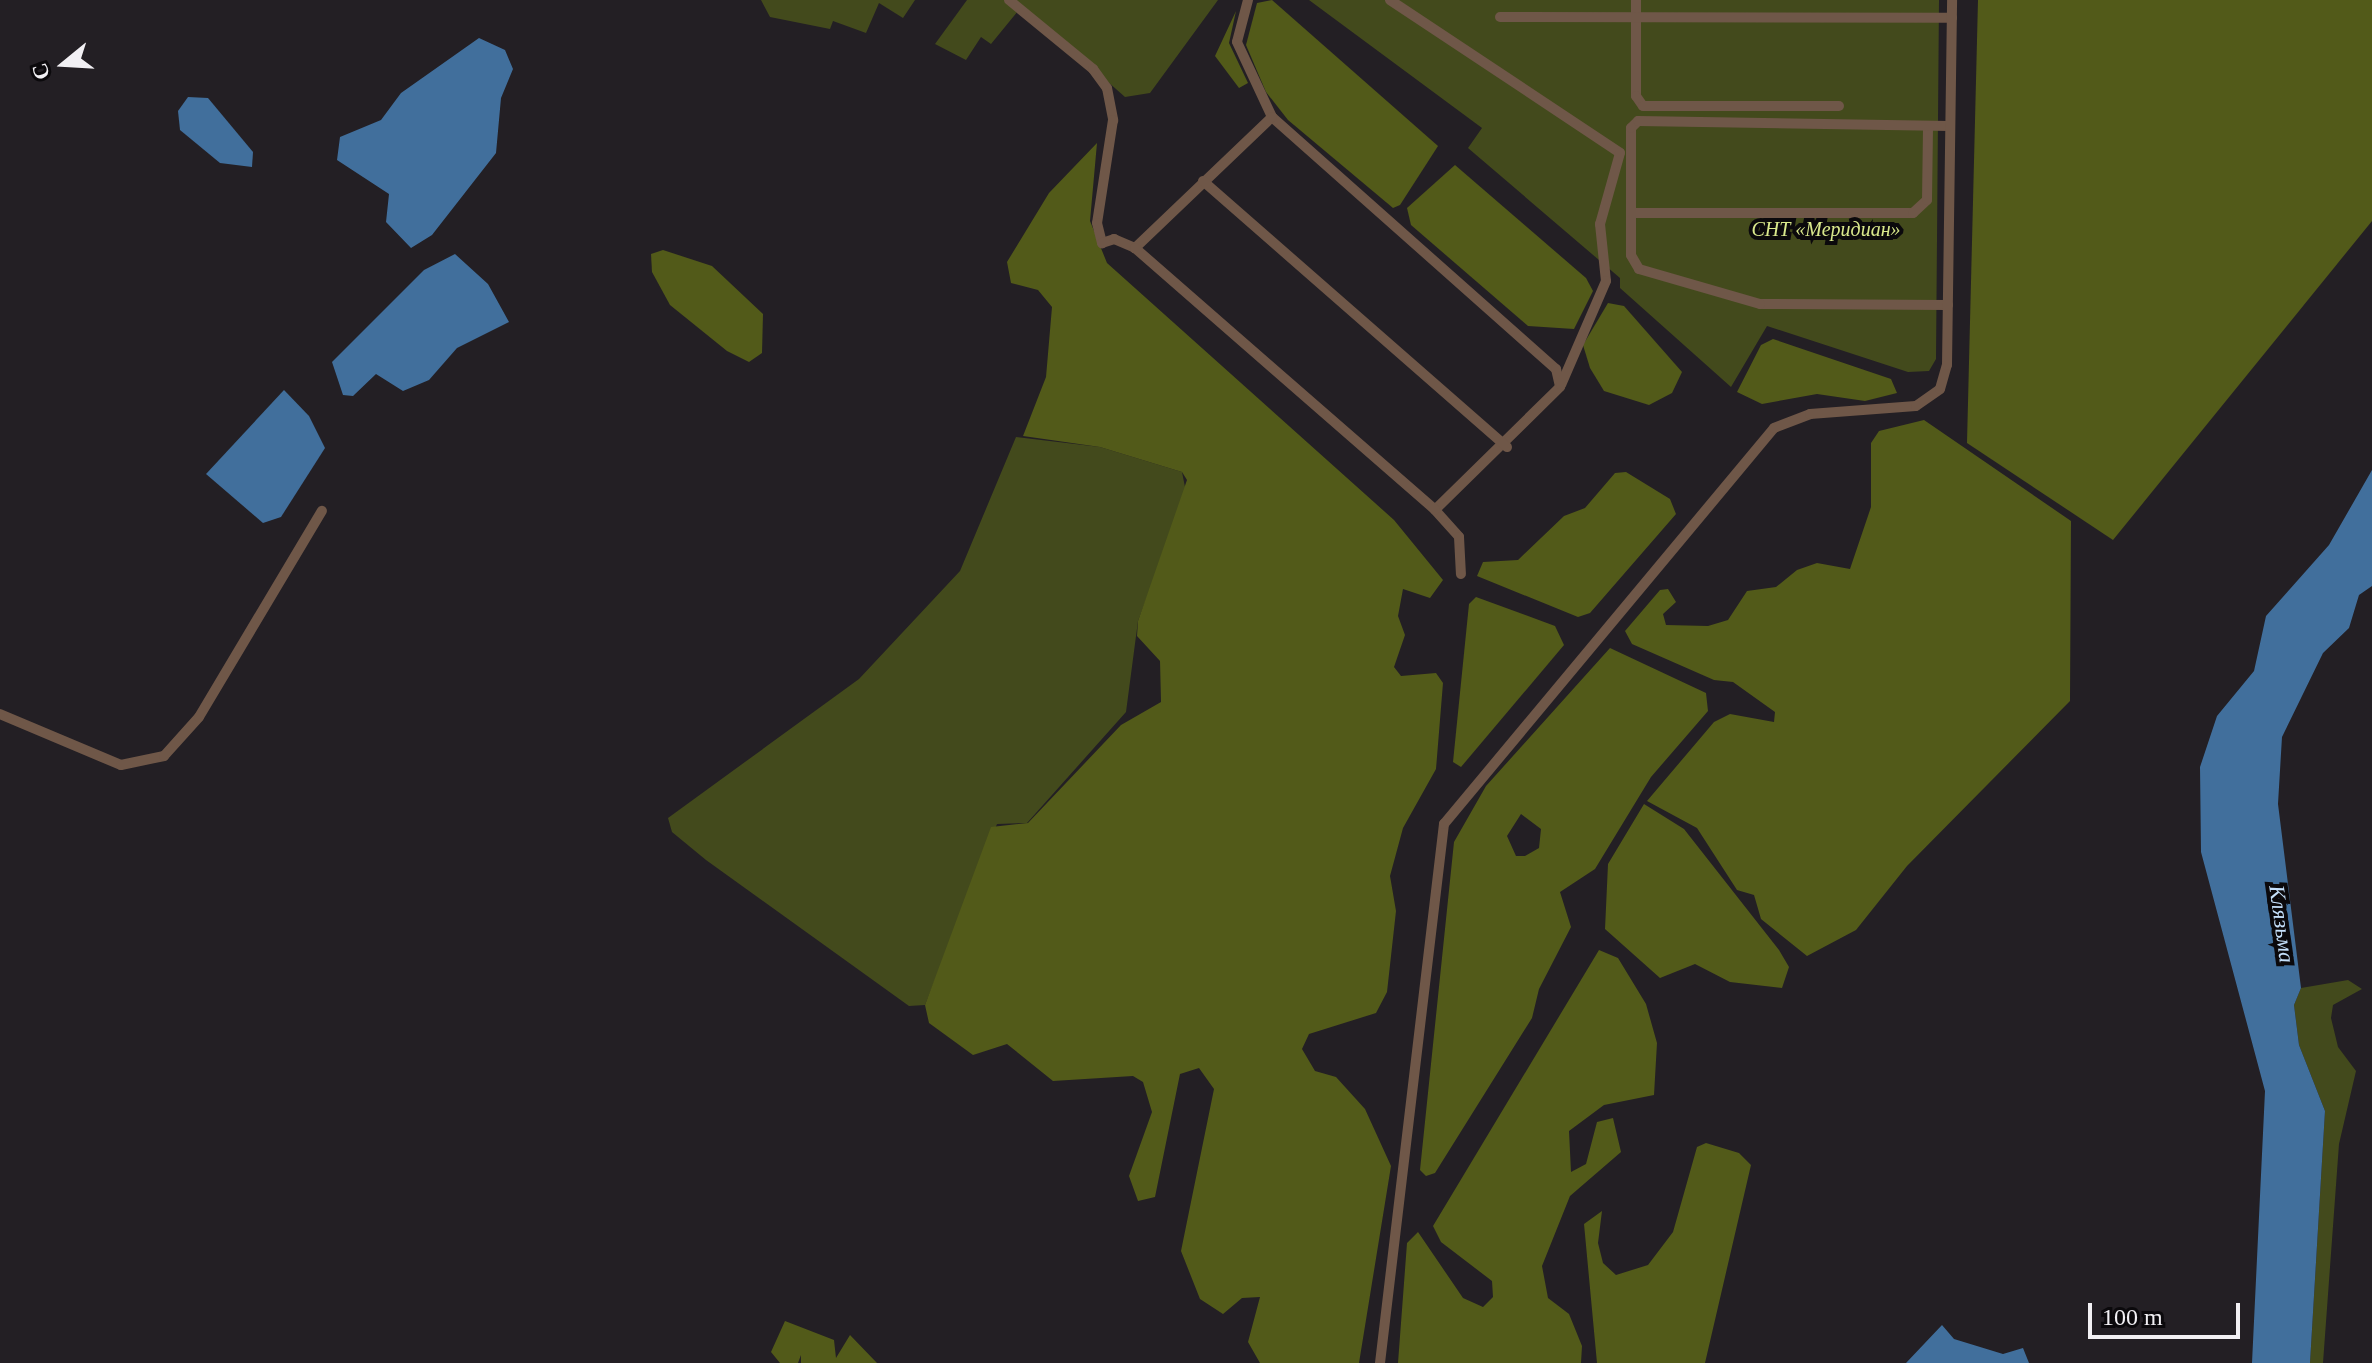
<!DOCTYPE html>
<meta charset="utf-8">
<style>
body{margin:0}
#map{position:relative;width:2372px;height:1363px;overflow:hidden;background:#231f24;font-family:"Times New Roman",serif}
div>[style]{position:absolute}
.green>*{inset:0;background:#434a1c}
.forest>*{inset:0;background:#525a19}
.water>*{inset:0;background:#416f9c}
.minor>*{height:10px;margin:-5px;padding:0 5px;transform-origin:5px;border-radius:5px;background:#6f5748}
span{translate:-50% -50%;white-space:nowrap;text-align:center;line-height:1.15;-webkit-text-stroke:8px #0b090c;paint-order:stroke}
.park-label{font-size:20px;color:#dae98c;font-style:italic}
.water-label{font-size:22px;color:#c5e0fb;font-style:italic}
.north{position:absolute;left:24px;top:24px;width:80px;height:80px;-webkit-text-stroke:6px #0b090c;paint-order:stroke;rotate:252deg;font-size:22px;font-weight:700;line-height:32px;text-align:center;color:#f2f0f4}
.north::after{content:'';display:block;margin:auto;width:28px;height:36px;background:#f2f0f4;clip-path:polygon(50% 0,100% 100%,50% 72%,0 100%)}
.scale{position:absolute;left:2088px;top:1303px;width:152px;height:36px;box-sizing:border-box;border:4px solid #f2f0f4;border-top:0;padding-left:10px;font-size:24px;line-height:28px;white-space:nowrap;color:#f2f0f4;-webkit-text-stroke:6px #0b090c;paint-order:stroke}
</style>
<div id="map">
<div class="green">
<div style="clip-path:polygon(761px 0,915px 0,903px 18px,879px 3px,866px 33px,833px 21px,830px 29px,770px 17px)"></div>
<div style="clip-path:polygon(967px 0,1218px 0,1150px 93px,1125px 97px,1022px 6px,991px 44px,981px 37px,966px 60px,935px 44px)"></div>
<div style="clip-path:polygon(1309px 0,1939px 0,1936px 359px,1929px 371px,1908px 372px,1767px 326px,1731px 387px,1620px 288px,1620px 278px,1468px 148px,1482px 128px)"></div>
<div style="clip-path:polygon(1016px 437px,1100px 447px,1182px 472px,1186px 492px,1138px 621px,1126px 712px,1027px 823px,997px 824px,925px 1005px,909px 1006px,706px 860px,672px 832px,668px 818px,859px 679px,960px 571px)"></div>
<div style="clip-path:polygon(2348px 980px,2362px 989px,2333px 1005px,2331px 1018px,2338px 1047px,2356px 1071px,2339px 1144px,2323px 1363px,2310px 1363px,2325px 1111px,2299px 1045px,2294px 1005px,2301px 988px)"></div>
</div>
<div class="forest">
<div style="clip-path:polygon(1272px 0,1438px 146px,1400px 205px,1393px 208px,1288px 120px,1266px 92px,1246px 45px,1257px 3px)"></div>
<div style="clip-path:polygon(1978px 0,2372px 0,2372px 221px,2113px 540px,1967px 443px)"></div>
<div style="clip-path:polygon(1236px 11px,1229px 43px,1248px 83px,1239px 88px,1215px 56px)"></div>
<div style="clip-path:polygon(1097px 143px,1090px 221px,1107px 263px,1394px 520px,1443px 580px,1430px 598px,1403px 589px,1398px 616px,1405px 635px,1394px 667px,1401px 676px,1436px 673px,1443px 683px,1436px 769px,1403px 828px,1390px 876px,1396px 911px,1387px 992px,1376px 1013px,1309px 1034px,1302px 1049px,1315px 1071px,1336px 1077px,1365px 1109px,1391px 1166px,1359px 1363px,1260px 1363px,1248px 1342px,1260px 1297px,1242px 1298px,1223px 1314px,1200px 1299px,1181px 1251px,1214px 1089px,1199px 1068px,1180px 1074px,1155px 1197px,1138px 1201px,1129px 1176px,1152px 1112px,1143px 1082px,1133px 1076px,1053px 1081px,1007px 1044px,973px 1055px,929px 1023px,925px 1005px,991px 827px,1028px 823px,1121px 725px,1161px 702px,1160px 661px,1137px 636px,1138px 621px,1187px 480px,1182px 472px,1100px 447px,1023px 436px,1046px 377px,1052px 307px,1038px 290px,1011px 283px,1007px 262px,1049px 193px)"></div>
<div style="clip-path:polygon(1455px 165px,1586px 278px,1593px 291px,1574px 329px,1528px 326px,1411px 225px,1407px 208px)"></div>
<div style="clip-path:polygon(663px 250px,712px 266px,763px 314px,762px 353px,749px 362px,727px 351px,670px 305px,652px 272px,651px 254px)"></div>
<div style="clip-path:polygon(1608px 303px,1624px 306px,1682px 372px,1672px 393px,1649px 405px,1604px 391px,1590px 368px,1583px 345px)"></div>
<div style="clip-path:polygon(1773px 339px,1891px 379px,1897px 393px,1865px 401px,1817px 394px,1762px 404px,1737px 392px,1761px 345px)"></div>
<div style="clip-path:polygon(1924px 420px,2071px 521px,2070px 701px,1907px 866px,1856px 930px,1807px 956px,1761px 919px,1754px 895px,1737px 890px,1697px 828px,1647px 801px,1714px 722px,1730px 714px,1774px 722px,1775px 712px,1733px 682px,1714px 680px,1632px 644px,1625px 631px,1660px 590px,1668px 589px,1676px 602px,1663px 614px,1666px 625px,1708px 626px,1728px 620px,1747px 591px,1776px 587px,1797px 570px,1817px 563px,1850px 569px,1871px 507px,1871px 443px,1879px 431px)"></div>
<div style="clip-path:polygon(1626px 472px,1670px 499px,1676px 514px,1590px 613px,1578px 617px,1477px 576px,1483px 562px,1518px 560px,1564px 516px,1585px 508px,1615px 473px)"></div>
<div style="clip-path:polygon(1476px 597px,1555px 626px,1564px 645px,1461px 767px,1453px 762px,1469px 604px)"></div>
<div style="clip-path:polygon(evenodd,1610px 648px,1706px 693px,1708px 711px,1651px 777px,1595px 869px,1560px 892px,1571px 927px,1539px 989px,1532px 1018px,1435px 1173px,1426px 1176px,1420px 1170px,1454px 842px,1486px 786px,1610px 648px,1521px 814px,1541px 829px,1539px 848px,1525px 856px,1516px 856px,1507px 836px,1521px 814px)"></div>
<div style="clip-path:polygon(1644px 804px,1684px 829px,1779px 950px,1789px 967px,1782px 988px,1730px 982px,1695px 964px,1660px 978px,1605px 929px,1608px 864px)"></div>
<div style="clip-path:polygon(1599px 950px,1618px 958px,1646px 1004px,1657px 1043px,1654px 1095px,1604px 1105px,1569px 1131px,1571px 1172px,1586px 1164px,1597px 1122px,1613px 1118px,1621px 1152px,1570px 1196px,1542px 1266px,1548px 1298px,1569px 1314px,1582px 1346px,1581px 1363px,1398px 1363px,1407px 1243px,1418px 1232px,1463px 1298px,1483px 1307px,1493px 1297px,1492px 1281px,1441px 1242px,1433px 1226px)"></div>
<div style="clip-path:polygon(1706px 1143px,1739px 1153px,1751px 1165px,1705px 1363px,1597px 1363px,1584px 1224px,1602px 1211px,1598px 1243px,1603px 1263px,1616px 1275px,1648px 1265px,1673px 1232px,1697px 1147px)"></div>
<div style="clip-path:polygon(785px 1321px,834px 1340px,836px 1358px,850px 1335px,877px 1363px,801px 1363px,801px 1355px,798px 1363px,780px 1363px,771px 1352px)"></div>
</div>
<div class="water">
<div style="clip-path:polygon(479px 38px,505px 50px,513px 69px,501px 98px,496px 153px,432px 235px,411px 248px,386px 222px,389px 194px,337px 160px,340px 137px,381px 120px,401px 93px)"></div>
<div style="clip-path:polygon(188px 97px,208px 98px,253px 152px,252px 167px,220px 163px,180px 130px,178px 111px)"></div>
<div style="clip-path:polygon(455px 254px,488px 284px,509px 322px,457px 348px,429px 380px,403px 391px,376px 374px,353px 396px,343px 395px,332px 362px,424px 270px)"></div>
<div style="clip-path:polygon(284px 390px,309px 416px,325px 448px,281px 517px,263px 523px,206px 474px)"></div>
<div style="clip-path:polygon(2372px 470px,2372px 586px,2359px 595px,2349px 628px,2323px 653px,2282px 737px,2278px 804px,2301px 988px,2294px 1005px,2299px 1045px,2325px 1111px,2310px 1363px,2252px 1363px,2265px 1091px,2201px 852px,2200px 767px,2217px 716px,2254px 671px,2266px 616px,2329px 545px)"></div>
<div style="clip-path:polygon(1942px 1325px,1954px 1339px,2003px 1354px,2023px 1348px,2029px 1363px,1906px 1363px)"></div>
</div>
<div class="minor">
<div style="left:1009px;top:0;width:109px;rotate:39.4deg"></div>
<div style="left:1093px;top:69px;width:24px;rotate:54deg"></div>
<div style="left:1107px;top:88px;width:33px;rotate:79deg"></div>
<div style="left:1113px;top:120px;width:104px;rotate:98.8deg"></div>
<div style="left:1097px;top:223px;width:21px;rotate:76deg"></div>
<div style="left:1102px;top:243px;width:13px;rotate:-18deg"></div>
<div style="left:1114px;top:239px;width:23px;rotate:23deg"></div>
<div style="left:1248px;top:0;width:43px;rotate:104.7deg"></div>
<div style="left:1237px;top:42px;width:83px;rotate:65deg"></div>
<div style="left:1272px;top:117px;width:380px;rotate:41.6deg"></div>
<div style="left:1556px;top:369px;width:18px;rotate:77deg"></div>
<div style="left:1560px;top:387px;width:175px;rotate:135.5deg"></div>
<div style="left:1435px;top:510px;width:36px;rotate:48deg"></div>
<div style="left:1459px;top:537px;width:37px;rotate:87deg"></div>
<div style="left:1390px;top:0;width:276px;rotate:33.6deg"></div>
<div style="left:1620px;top:153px;width:74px;rotate:105.7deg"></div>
<div style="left:1600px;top:224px;width:57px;rotate:84deg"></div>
<div style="left:1606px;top:281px;width:113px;rotate:113.4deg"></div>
<div style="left:1636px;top:0;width:96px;rotate:90deg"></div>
<div style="left:1636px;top:96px;width:12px;rotate:55deg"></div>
<div style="left:1643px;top:106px;width:196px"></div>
<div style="left:1500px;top:17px;width:452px;rotate:0.1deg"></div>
<div style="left:1272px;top:117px;width:190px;rotate:136.3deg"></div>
<div style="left:1135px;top:248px;width:398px;rotate:41.1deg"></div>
<div style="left:1203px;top:181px;width:404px;rotate:41.2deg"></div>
<div style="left:1631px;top:213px;width:282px"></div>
<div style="left:1913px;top:213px;width:19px;rotate:-43deg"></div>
<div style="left:1927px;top:200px;width:74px;rotate:-89.2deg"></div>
<div style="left:1948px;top:305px;width:188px;rotate:-179.7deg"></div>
<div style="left:1760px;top:304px;width:126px;rotate:-163.9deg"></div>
<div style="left:1639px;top:269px;width:16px;rotate:-120deg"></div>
<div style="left:1631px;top:255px;width:127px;rotate:-90deg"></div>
<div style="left:1631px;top:128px;width:10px;rotate:-45deg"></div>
<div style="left:1638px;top:121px;width:312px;rotate:0.9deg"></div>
<div style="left:0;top:714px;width:131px;rotate:22.9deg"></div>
<div style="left:121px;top:765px;width:44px;rotate:-11.8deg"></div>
<div style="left:164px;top:756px;width:52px;rotate:-48.1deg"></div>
<div style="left:199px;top:717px;width:240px;rotate:-59.2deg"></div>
<div style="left:1380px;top:1363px;width:543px;rotate:-83.23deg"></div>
<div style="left:1444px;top:824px;width:515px;rotate:-50.19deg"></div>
<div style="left:1774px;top:428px;width:39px;rotate:-21deg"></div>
<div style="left:1810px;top:414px;width:106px;rotate:-4.3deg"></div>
<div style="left:1916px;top:406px;width:29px;rotate:-35deg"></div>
<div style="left:1940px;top:389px;width:25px;rotate:-74deg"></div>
<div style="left:1947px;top:365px;width:365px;rotate:-89.2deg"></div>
</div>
<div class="park-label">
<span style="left:1826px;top:229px">СНТ «Меридиан»</span>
</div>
<div class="water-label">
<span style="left:2282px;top:924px;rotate:82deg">Клязьма</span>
</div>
<div class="north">С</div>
<div class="scale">100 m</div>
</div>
